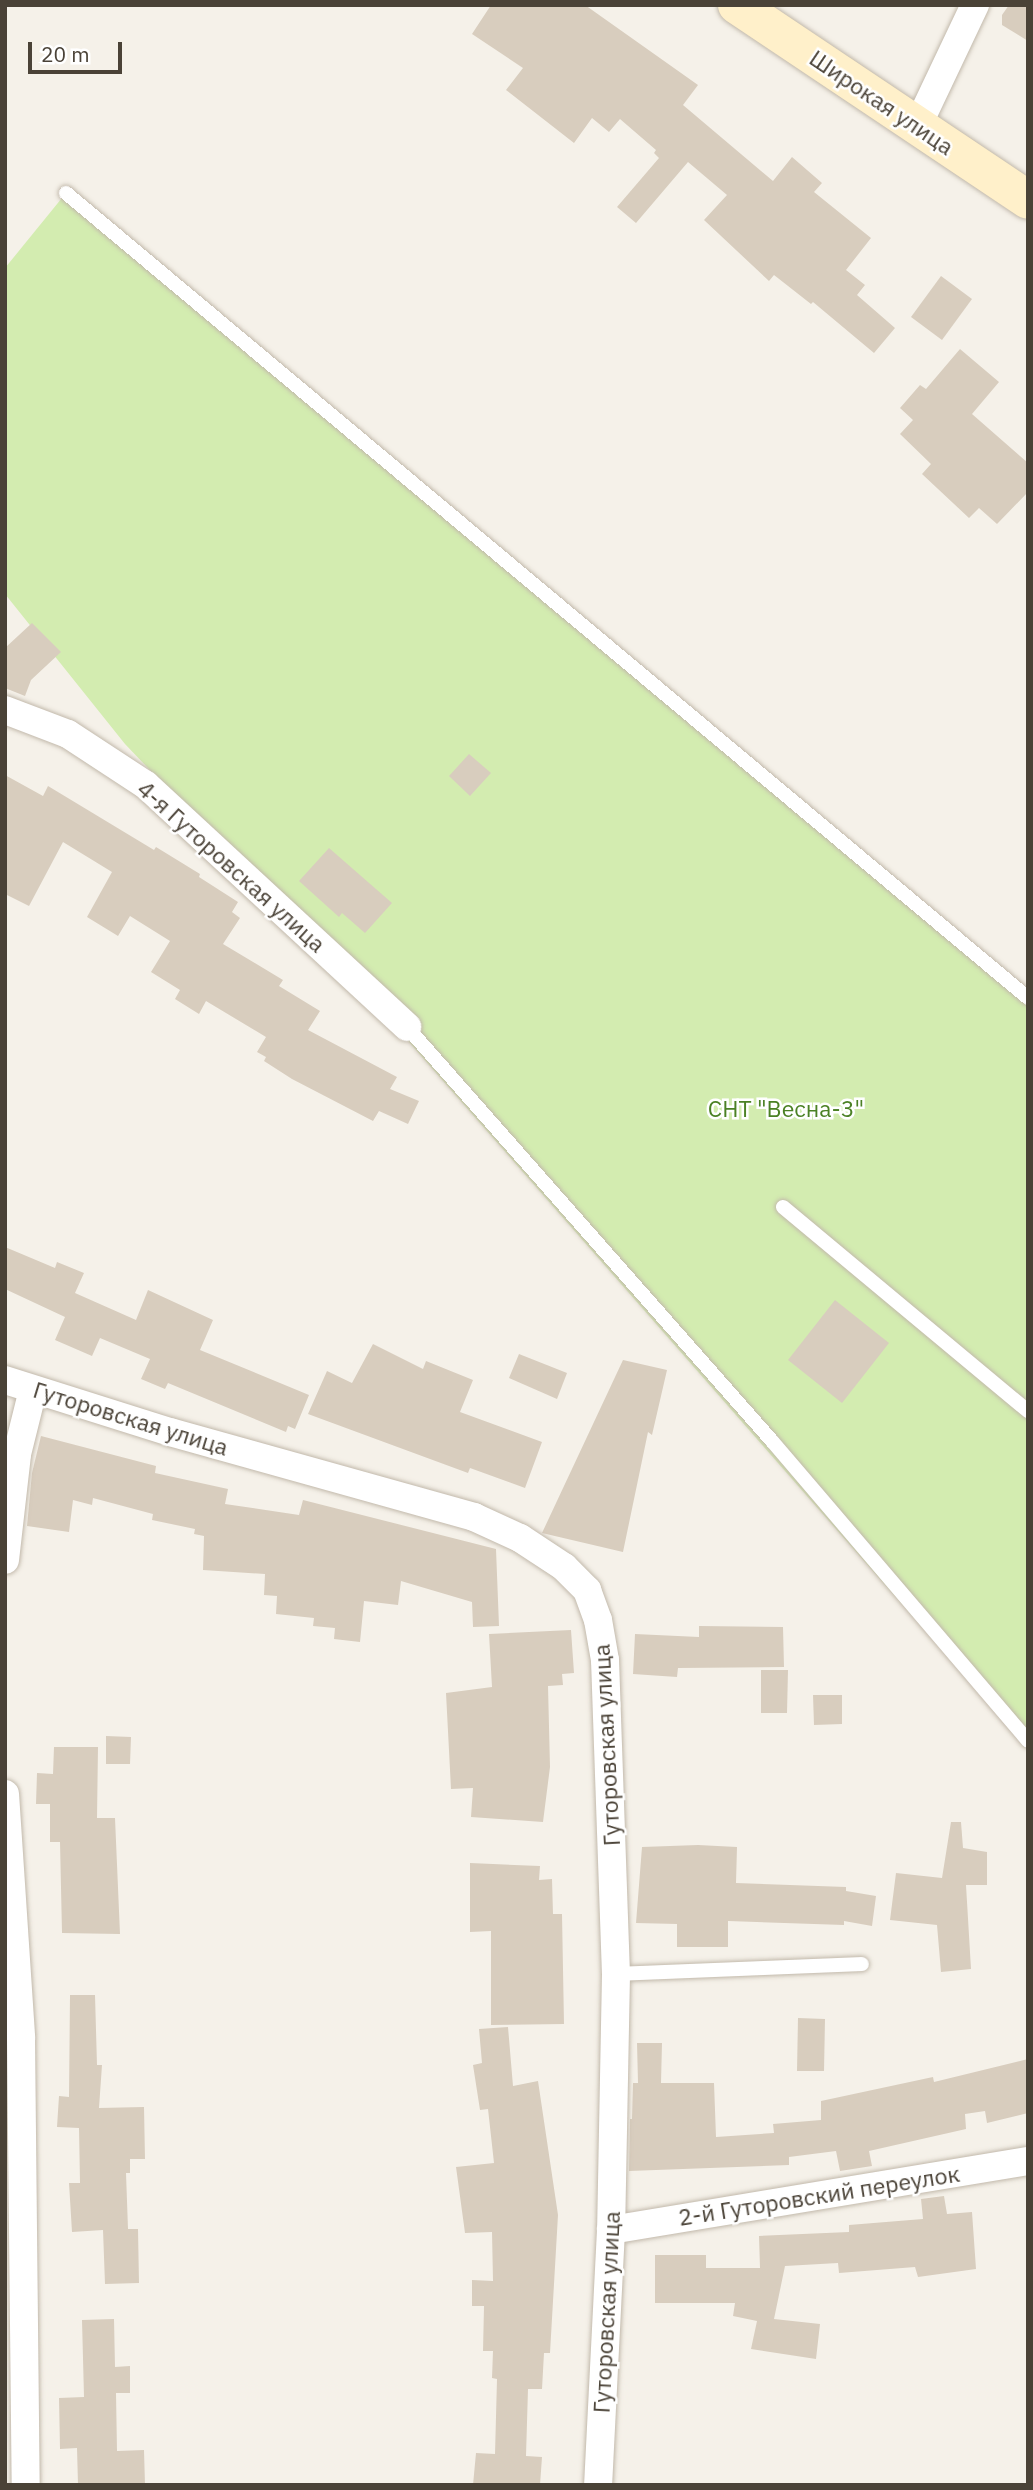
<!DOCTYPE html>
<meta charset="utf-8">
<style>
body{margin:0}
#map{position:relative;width:1033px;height:2490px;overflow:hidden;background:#f5f1e9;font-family:"IBM Plex Sans",sans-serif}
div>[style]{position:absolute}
.green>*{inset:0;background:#d3ecb0}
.building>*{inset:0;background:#d8cdbe}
.roads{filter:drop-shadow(0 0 2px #c2b9ab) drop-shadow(0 0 2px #c2b9ab)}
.lane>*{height:14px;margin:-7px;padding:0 7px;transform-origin:7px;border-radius:7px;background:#fff}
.street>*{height:28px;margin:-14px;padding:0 14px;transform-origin:14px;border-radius:14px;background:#fff}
.secondary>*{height:38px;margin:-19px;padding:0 19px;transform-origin:19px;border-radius:19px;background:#fff0ca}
span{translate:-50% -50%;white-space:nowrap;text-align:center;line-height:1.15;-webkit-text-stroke:5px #fff;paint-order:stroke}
.street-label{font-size:23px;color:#4a4237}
.park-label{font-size:23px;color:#4b8125}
.frame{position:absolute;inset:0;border:7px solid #4a4237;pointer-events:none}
.scale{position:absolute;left:28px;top:42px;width:94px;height:32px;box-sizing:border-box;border:4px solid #4a4237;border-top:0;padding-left:9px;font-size:21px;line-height:24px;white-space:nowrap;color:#4a4237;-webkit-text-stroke:5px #fff;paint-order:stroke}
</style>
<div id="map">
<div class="green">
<div style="clip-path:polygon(66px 193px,1028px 998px,1028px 1748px,401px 1033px,125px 744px,5px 594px,5px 268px)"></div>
</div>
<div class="building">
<div style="clip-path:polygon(491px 5px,585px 5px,698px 85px,683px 105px,773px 181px,792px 157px,822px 183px,814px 192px,871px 238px,846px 270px,865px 285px,857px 295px,895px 328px,874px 353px,813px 302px,811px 304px,774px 275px,769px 281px,704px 220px,727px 195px,688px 162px,636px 223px,617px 207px,659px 158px,654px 153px,656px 150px,620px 119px,609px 132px,592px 118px,574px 143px,506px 90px,523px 68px,472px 34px)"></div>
<div style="clip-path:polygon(1009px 5px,1028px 5px,1028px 41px,1002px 25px,1002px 15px)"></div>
<div style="clip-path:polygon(941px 276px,972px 299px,942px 340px,911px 317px)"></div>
<div style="clip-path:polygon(960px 349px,999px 382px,972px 414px,1028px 463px,1028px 492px,997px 524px,979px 508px,969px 518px,922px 474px,931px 464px,900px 434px,913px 420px,900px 408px,920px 385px,926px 389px)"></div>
<div style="clip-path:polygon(32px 623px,61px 652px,31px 680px,25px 696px,5px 688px,5px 648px)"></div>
<div style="clip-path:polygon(469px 754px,491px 773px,470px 796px,449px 776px)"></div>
<div style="clip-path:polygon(5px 775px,43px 796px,48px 786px,154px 850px,156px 847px,200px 874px,199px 877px,238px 902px,232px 912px,240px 918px,223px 944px,283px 980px,279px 986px,320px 1011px,308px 1030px,397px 1077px,390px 1089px,419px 1101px,408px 1124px,379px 1111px,373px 1121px,292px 1079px,264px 1061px,266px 1057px,257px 1052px,266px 1037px,206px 1001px,199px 1014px,175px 999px,180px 990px,151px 972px,170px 941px,130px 916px,118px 936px,87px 917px,112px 872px,63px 842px,29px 906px,5px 894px)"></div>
<div style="clip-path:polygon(329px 848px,392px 903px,365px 933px,342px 913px,339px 917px,299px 881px)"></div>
<div style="clip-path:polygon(5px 1247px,55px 1268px,57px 1262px,84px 1273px,75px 1293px,136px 1320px,148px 1290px,213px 1320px,200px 1350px,309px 1395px,295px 1429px,288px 1426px,286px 1432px,168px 1383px,165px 1389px,141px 1379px,150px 1359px,100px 1338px,92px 1356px,55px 1340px,65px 1317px,5px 1289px)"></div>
<div style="clip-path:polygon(835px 1300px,889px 1343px,842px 1403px,788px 1360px)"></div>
<div style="clip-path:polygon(373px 1344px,423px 1369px,426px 1361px,473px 1380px,460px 1412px,542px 1442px,525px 1488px,470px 1468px,468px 1473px,308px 1414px,327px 1371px,352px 1383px)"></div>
<div style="clip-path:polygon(519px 1354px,567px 1373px,557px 1399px,509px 1378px)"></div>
<div style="clip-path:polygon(623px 1360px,667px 1370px,652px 1435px,648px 1432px,623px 1552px,542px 1533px)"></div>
<div style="clip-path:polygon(41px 1436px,156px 1466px,155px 1473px,228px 1489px,225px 1504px,299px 1515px,303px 1500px,496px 1549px,499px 1626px,473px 1627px,472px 1602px,401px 1581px,398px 1605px,364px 1601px,360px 1642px,334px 1639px,335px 1628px,313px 1626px,314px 1618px,276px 1614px,277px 1596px,264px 1595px,265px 1574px,203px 1570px,204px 1536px,194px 1534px,195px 1529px,152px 1520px,153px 1514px,93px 1498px,92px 1505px,73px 1500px,69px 1532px,27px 1526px,32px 1473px)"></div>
<div style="clip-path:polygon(699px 1626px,783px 1627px,784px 1667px,678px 1668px,677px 1677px,633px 1674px,635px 1634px,699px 1637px)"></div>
<div style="clip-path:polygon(571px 1630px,574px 1673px,562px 1674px,563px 1685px,548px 1686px,550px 1767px,543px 1822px,471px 1817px,473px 1788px,451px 1789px,446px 1693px,492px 1687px,489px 1634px)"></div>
<div style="clip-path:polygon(761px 1670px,788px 1670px,787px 1713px,761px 1713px)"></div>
<div style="clip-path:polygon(813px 1695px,842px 1695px,842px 1724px,814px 1725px)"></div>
<div style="clip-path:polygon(106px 1736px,131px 1737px,130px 1764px,106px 1764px)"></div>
<div style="clip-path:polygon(54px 1747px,98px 1747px,97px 1818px,115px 1818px,120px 1934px,62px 1933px,60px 1842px,50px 1842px,50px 1804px,36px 1804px,37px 1773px,53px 1774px)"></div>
<div style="clip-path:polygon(951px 1822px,961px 1822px,963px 1848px,987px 1852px,987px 1885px,966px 1885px,971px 1969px,941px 1972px,937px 1925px,890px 1920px,896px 1873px,942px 1878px)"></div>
<div style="clip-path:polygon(698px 1845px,737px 1847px,736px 1883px,846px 1887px,846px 1891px,876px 1896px,872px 1926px,844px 1921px,844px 1925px,728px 1921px,728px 1947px,677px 1947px,677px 1924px,636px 1923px,642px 1847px)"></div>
<div style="clip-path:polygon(470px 1863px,540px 1866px,539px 1880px,552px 1879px,553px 1914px,562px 1914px,564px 2024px,491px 2025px,491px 1931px,470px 1932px)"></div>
<div style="clip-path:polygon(70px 1995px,95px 1995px,97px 2065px,102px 2065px,99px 2108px,144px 2107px,145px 2159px,130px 2159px,130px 2173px,126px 2173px,128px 2229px,138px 2229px,139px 2283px,105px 2284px,103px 2230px,72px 2232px,69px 2183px,80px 2183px,79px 2128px,57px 2127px,59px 2096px,69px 2097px)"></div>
<div style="clip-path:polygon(798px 2018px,825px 2019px,824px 2071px,797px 2071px)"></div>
<div style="clip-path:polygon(508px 2027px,513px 2086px,538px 2081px,558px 2215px,550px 2353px,544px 2353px,542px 2389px,528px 2389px,526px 2456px,542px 2457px,540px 2485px,473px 2485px,476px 2453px,495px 2454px,497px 2379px,492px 2378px,493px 2351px,483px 2351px,484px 2306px,472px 2306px,472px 2280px,493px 2281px,492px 2232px,465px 2233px,456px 2167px,494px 2163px,488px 2109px,480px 2110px,473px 2065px,482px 2063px,479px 2029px)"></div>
<div style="clip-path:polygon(637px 2043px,662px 2043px,661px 2083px,714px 2083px,716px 2137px,774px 2133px,773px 2124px,821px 2120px,821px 2101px,933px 2077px,934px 2082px,1028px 2059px,1028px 2113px,987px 2123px,985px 2111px,965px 2114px,966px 2129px,869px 2151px,872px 2166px,840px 2171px,836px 2151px,789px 2157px,789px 2165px,629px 2171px,630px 2119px,632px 2119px,633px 2083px,638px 2083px)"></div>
<div style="clip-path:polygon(944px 2196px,947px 2214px,972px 2212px,976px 2269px,918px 2277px,915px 2267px,839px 2273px,838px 2263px,785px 2266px,774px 2319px,820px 2324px,816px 2359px,751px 2349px,757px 2321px,733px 2316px,735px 2303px,655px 2303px,655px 2255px,706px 2255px,706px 2268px,760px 2268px,759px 2236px,849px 2232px,849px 2225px,923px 2219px,921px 2199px)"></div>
<div style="clip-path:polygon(114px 2319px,115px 2367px,130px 2366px,130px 2393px,116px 2393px,117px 2451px,144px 2450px,145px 2485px,78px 2485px,77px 2448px,60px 2449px,59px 2398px,84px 2397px,82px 2320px)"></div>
</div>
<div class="roads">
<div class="lane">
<div style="left:66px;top:193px;width:1254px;rotate:39.92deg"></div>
<div style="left:407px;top:1027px;width:552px;rotate:48.6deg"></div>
<div style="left:772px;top:1441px;width:394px;rotate:49.5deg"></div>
<div style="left:783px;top:1207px;width:319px;rotate:39.8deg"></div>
<div style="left:616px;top:1974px;width:246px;rotate:-2.3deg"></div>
</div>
<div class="street">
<div style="left:918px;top:125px;width:133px;rotate:-64.6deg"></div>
<div style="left:5px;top:710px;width:67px;rotate:20.9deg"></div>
<div style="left:68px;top:734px;width:93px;rotate:33.2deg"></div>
<div style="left:146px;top:785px;width:356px;rotate:42.8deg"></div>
<div style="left:5px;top:1380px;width:173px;rotate:17.5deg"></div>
<div style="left:170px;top:1432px;width:316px;rotate:15.6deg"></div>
<div style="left:474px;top:1517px;width:51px;rotate:24.5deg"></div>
<div style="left:520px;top:1538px;width:53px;rotate:33.4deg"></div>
<div style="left:564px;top:1567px;width:33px;rotate:45deg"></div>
<div style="left:587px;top:1590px;width:32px;rotate:70deg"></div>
<div style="left:598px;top:1620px;width:41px;rotate:80.1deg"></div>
<div style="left:605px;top:1660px;width:314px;rotate:88deg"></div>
<div style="left:616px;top:1974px;width:256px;rotate:91.1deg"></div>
<div style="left:611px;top:2230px;width:255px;rotate:92.9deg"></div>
<div style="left:5px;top:1560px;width:107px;rotate:-83.5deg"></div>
<div style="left:17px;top:1454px;width:66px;rotate:-76deg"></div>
<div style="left:5px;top:1794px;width:245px;rotate:86.2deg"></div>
<div style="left:21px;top:2038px;width:447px;rotate:89.4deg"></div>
<div style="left:611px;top:2230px;width:423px;rotate:-9.4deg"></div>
</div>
<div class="secondary">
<div style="left:737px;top:5px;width:350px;rotate:33.8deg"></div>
</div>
</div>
<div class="street-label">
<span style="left:882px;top:102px;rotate:34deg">Широкая улица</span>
<span style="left:232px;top:866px;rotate:42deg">4-я Гуторовская улица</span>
<span style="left:131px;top:1418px;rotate:17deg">Гуторовская улица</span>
<span style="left:606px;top:1745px;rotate:-93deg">Гуторовская улица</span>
<span style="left:819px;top:2195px;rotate:-9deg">2-й Гуторовский переулок</span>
<span style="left:606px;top:2312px;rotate:-87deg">Гуторовская улица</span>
</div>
<div class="park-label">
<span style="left:786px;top:1108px">СНТ "Весна-3"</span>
</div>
<div class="frame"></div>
<div class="scale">20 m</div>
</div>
